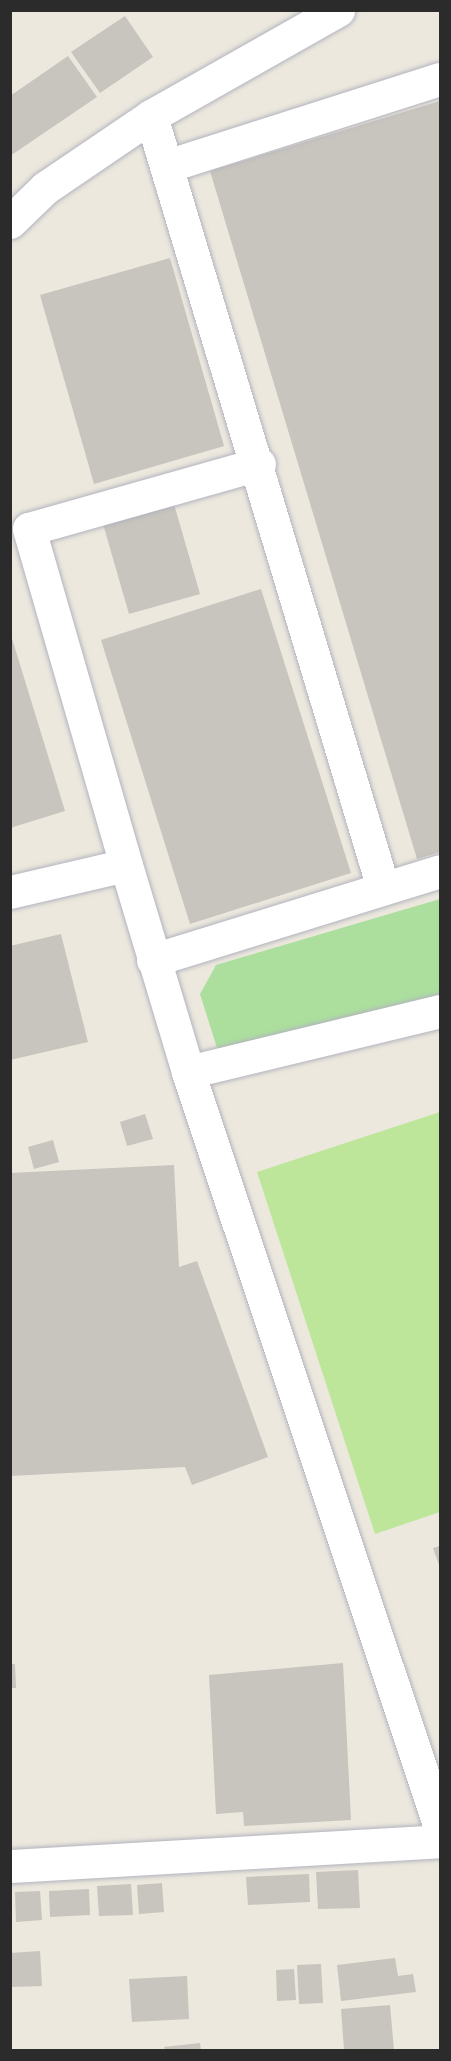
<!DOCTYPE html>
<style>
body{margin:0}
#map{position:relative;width:451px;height:2061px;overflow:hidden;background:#ece8de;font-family:"Alegreya Sans",sans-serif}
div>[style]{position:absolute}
.green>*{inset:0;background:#acdf9e}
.pitch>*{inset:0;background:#bde69b}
.building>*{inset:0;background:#c8c4be}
.roads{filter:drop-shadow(0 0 2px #b2b3be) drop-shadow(0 0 2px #b2b3be)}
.minor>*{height:33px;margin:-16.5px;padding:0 16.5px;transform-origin:16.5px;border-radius:16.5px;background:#fff}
span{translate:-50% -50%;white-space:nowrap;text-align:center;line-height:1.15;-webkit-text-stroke:5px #fff;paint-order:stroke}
.frame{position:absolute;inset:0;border:12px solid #2b2b2b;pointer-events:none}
</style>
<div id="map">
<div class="green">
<div style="clip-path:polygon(440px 899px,440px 996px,233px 1053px,217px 1048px,200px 994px,216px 965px)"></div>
</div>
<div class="pitch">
<div style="clip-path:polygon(440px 1112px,440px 1512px,375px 1534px,257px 1172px)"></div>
</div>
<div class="building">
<div style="clip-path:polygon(125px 16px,153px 57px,100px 93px,71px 52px)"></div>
<div style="clip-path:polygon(68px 56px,97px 97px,10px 156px,10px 96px)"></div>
<div style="clip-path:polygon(440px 101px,440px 852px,417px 859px,210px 171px)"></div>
<div style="clip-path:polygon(170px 258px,224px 446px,94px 484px,40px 295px)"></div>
<div style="clip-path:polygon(174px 504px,200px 594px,129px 614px,103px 524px)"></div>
<div style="clip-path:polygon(261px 589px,351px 873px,190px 924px,101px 640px)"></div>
<div style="clip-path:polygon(10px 632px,65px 811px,10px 828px)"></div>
<div style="clip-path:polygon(61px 934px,88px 1042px,10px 1060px,10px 946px)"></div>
<div style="clip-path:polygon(145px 1114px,153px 1139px,127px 1146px,120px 1122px)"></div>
<div style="clip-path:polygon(53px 1140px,59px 1162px,34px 1169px,28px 1147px)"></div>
<div style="clip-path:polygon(174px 1165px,179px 1267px,197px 1261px,268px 1457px,192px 1485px,185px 1467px,10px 1476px,10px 1173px)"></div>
<div style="clip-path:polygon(440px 1546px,440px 1568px,433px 1548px)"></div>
<div style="clip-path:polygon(343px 1663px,351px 1820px,244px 1826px,243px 1812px,216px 1814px,209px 1675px)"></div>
<div style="clip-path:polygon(10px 1664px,15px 1664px,16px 1688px,10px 1688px)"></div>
<div style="clip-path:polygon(358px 1870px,360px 1908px,318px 1909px,316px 1872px)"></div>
<div style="clip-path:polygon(309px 1874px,310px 1902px,248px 1905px,246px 1877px)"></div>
<div style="clip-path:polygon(162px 1883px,164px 1912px,139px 1914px,137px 1885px)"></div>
<div style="clip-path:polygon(131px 1884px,133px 1915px,99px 1916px,97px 1886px)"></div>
<div style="clip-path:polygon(89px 1889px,90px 1915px,50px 1917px,49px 1891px)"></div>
<div style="clip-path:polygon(40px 1891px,42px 1920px,16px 1922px,15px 1892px)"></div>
<div style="clip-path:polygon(40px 1951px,42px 1986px,10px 1987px,10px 1953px)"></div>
<div style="clip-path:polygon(395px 1958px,398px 1976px,413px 1974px,416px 1992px,341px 2001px,337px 1965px)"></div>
<div style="clip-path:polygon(321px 1964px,323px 2003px,299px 2004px,297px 1965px)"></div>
<div style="clip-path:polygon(294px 1969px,296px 2000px,277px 2001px,276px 1970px)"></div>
<div style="clip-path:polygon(187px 1976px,189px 2019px,132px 2022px,129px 1979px)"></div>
<div style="clip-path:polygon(390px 2005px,394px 2050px,344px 2050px,341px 2009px)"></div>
<div style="clip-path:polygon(200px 2043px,201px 2050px,165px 2050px,164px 2047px)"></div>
</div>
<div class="roads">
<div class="minor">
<div style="left:151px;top:116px;width:806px;rotate:73.27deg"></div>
<div style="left:170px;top:165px;width:283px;rotate:-17.7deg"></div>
<div style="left:10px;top:222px;width:49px;rotate:-44.2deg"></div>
<div style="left:45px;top:188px;width:128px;rotate:-34.2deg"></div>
<div style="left:151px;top:116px;width:215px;rotate:-29.5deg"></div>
<div style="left:126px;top:865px;width:350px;rotate:-106.1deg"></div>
<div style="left:29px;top:529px;width:239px;rotate:-15.8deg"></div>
<div style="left:10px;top:892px;width:119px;rotate:-13.1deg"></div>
<div style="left:126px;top:865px;width:216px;rotate:73.3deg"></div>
<div style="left:188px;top:1072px;width:796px;rotate:71.54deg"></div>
<div style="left:153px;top:960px;width:300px;rotate:-17.2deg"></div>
<div style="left:188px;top:1072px;width:259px;rotate:-13.6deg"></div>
<div style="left:10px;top:1866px;width:431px;rotate:-3.3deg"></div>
</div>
</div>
<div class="frame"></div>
</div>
